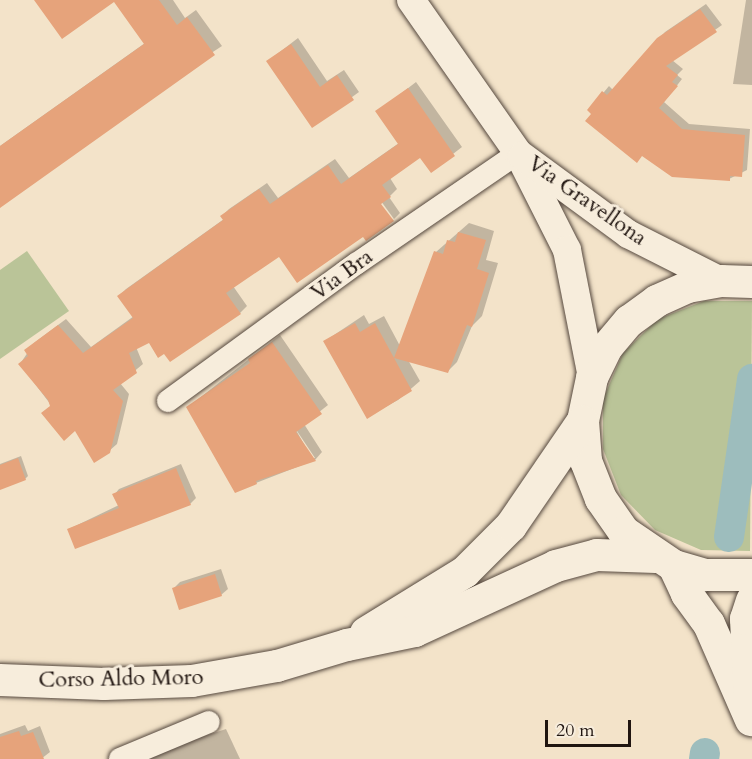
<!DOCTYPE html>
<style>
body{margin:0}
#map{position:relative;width:752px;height:759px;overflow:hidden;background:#f3e3c9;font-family:Cardo,serif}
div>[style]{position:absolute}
.green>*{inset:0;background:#bac498}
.shadow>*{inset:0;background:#0003}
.canal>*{height:30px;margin:-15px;padding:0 15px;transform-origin:15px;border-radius:15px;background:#9dbdbd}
.building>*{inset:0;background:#e6a37b}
.roads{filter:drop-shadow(0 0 2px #55483e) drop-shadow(0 0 2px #55483e)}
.minor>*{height:22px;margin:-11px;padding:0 11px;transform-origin:11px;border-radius:11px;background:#f7eddc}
.tertiary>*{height:28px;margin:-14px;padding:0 14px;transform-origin:14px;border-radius:14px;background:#f7eddc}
.secondary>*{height:32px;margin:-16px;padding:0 16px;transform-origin:16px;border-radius:16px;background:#f7eddc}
span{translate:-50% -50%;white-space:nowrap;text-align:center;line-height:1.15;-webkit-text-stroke:6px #f7eddc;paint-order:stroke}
.street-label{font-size:22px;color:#201510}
.scale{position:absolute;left:545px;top:720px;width:86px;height:27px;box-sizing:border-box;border:3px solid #201510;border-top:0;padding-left:8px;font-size:18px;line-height:21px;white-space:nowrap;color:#201510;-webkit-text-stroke:4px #f7eddc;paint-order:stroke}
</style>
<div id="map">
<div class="green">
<div style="clip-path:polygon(27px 251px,69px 311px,0 359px,0 270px)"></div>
<div style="clip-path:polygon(704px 301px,752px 301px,750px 551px,701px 550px,655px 530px,621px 495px,603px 449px,603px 399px,623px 353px,658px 319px)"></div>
</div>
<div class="shadow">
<div style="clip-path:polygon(115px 0,173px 0,185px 18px,196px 10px,222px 46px,0 191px,0 146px,145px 43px)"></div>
<div style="clip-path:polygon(746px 0,752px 0,752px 85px,733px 84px)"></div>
<div style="clip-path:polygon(706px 4px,722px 25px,672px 60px,683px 69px,677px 75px,682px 79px,664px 102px,689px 124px,750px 129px,747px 170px,729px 179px,589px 110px,609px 86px,613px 90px,665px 32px)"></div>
<div style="clip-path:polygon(298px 38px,327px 81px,344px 70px,359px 92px,312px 126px,268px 61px)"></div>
<div style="clip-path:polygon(416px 82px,462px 147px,431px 171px,421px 156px,390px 178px,397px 189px,389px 197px,400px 213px,394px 219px,378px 197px,363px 235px,279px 255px,233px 286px,247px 306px,240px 313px,164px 352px,150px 341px,136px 347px,143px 364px,120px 383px,129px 394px,117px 444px,109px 451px,76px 429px,51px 405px,20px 364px,34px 343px,66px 319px,91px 347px,134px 316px,119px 296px,126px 289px,224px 219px,222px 216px,229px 209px,267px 183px,278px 198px,335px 159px,349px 178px,399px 143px,377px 112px)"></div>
<div style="clip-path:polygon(469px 223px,494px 231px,486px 260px,498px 263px,482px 316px,472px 326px,457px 362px,448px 371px,408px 360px,420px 381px,398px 400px,367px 417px,325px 341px,364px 315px,369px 324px,384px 316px,400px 346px,436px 252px)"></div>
<div style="clip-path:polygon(evenodd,280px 335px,328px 405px,304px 424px,322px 452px,315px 460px,235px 491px,188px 407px,280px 335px,293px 425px,315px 458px,312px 458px,293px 425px)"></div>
<div style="clip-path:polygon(21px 456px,28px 476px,25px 479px,0 474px,0 464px)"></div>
<div style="clip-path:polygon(181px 464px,196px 498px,190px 504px,69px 529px,119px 505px,114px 495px,119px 489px)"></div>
<div style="clip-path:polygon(221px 569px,228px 589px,221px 595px,173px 589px,180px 582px)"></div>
<div style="clip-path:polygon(25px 725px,28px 731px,40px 726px,50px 752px,41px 759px,0 759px,0 734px)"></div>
<div style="clip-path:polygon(226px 729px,240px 759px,148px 759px,183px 743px)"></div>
</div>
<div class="canal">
<div style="left:729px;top:537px;width:160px;rotate:-81.7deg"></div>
<div style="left:704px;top:759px;width:6px;rotate:-81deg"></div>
</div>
<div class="building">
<div style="clip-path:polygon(34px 0,159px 0,177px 25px,187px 17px,215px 55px,0 208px,0 146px,144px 44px,114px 2px,62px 39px)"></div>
<div style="clip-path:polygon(700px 9px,717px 32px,666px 66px,678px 75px,672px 82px,678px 86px,659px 108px,682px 129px,745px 135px,742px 177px,730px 176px,730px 181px,672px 177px,642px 156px,637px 163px,585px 121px,591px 114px,587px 110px,602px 91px,607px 95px,657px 38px)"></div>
<div style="clip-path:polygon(291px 44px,320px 87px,337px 75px,354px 100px,312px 128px,266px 61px)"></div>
<div style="clip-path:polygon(408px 88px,455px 156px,431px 173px,420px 158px,382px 185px,391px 197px,381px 204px,394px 221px,366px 241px,363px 237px,297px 283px,279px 257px,226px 293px,241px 314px,170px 362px,164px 354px,158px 358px,149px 343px,129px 353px,137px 373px,113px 390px,123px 401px,110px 453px,94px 463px,75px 431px,64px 441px,41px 413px,50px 406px,48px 400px,18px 364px,28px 356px,24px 350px,58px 325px,83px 353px,133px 318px,117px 296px,223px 220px,220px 216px,259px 189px,270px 204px,328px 165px,341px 184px,398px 144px,375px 111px)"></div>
<div style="clip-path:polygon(458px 232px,486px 240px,477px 269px,489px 273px,472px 327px,467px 325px,448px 373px,394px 358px,434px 251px,443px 254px,447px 240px,455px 242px)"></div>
<div style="clip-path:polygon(355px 323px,360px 332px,375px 323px,412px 391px,367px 419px,323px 341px)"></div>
<div style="clip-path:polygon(272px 342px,322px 414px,296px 432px,316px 461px,256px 481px,257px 484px,235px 493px,186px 407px,250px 363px,248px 359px)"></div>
<div style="clip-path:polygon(18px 458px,26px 480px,0 490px,0 465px)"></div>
<div style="clip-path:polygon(176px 468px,191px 505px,75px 549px,67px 529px,119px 508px,112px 494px)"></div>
<div style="clip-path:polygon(215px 574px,222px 596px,179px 610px,172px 588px)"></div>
<div style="clip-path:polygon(19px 731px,21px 736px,33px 732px,44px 759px,0 759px,0 737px)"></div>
</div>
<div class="roads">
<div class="minor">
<div style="left:168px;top:401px;width:233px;rotate:-36.1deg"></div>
<div style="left:356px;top:264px;width:196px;rotate:-34.4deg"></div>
<div style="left:120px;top:759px;width:96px;rotate:-22.6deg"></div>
</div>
<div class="tertiary">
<div style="left:411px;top:0;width:187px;rotate:55deg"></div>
<div style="left:518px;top:153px;width:109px;rotate:63.2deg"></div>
<div style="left:567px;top:250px;width:130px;rotate:78.9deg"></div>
<div style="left:522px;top:156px;width:132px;rotate:36.3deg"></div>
<div style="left:628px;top:234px;width:104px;rotate:26.8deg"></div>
</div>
<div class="secondary">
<div style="left:752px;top:282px;width:31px;rotate:-178deg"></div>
<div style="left:721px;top:281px;width:34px;rotate:170deg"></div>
<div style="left:688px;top:287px;width:34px;rotate:156deg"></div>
<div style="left:657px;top:301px;width:34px;rotate:144deg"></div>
<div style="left:629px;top:321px;width:34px;rotate:130deg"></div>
<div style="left:607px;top:347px;width:34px;rotate:116deg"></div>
<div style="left:592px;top:378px;width:44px;rotate:101.8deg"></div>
<div style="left:583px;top:421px;width:40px;rotate:85.7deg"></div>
<div style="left:586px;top:461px;width:41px;rotate:68.5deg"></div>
<div style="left:601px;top:499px;width:40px;rotate:55.1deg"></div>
<div style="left:624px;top:532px;width:60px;rotate:34.2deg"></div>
<div style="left:674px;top:566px;width:33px;rotate:16deg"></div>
<div style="left:706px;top:575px;width:46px"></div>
<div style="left:674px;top:566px;width:31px;rotate:65deg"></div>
<div style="left:687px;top:594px;width:37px;rotate:54deg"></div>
<div style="left:709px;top:624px;width:105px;rotate:66.4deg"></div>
<div style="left:366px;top:633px;width:116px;rotate:-31.6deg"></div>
<div style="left:465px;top:572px;width:65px;rotate:-45deg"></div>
<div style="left:511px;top:526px;width:127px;rotate:-55.6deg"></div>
<div style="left:0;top:680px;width:104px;rotate:2.2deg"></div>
<div style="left:104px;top:684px;width:88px;rotate:-2deg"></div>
<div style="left:192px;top:681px;width:86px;rotate:-10deg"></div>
<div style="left:277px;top:666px;width:73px;rotate:-16.7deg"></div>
<div style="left:347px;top:645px;width:69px;rotate:-11.6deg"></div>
<div style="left:415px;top:631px;width:155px;rotate:-24.7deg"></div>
<div style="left:556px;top:566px;width:42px;rotate:-15deg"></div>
<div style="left:597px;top:555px;width:59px;rotate:1.9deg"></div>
<div style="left:750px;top:701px;width:82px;rotate:-92.8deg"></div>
<div style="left:746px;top:619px;width:19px;rotate:-72deg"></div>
</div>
</div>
<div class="street-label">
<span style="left:587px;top:201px;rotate:35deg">Via Gravellona</span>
<span style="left:342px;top:275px;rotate:-36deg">Via Bra</span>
<span style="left:121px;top:679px;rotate:-1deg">Corso Aldo Moro</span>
</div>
<div class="scale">20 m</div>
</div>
